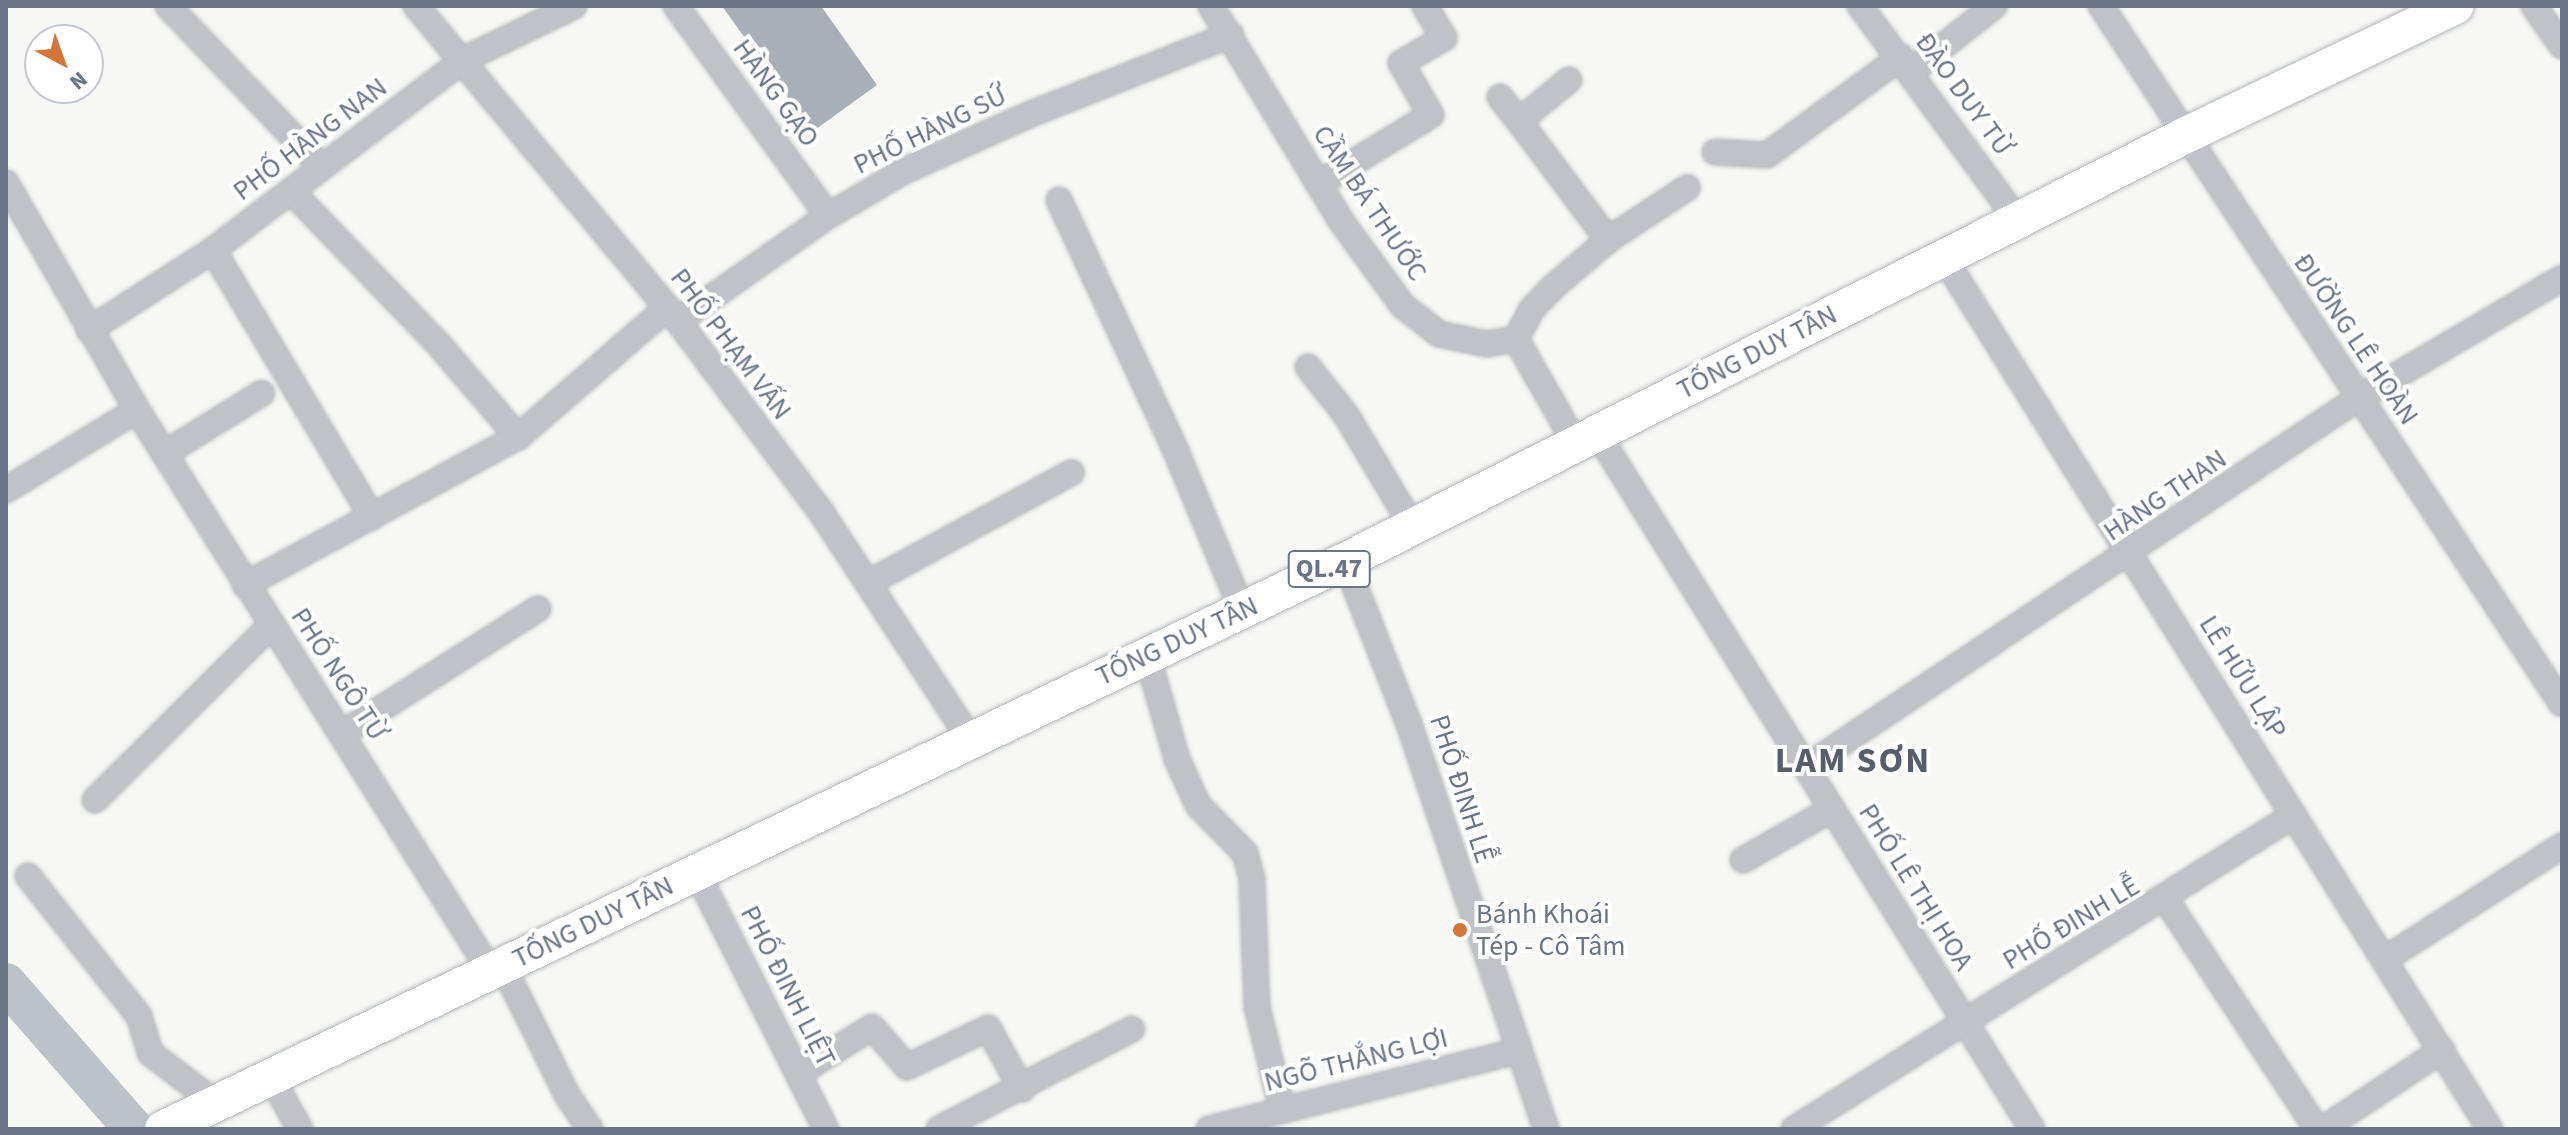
<!DOCTYPE html>
<meta charset="utf-8">
<style>
body{margin:0}
#map{position:relative;width:2568px;height:1135px;overflow:hidden;background:#f7f8f5;font-family:"Source Sans 3",sans-serif}
div>[style]{position:absolute}
.river>*{height:40px;margin:-20px;padding:0 20px;transform-origin:20px;border-radius:20px;background:#bbc3c9}
.building>*{inset:0;background:#a9afb6}
.roads{filter:drop-shadow(0 0 2px #b3b6ba) drop-shadow(0 0 2px #b3b6ba)}
.minor>*{height:24px;margin:-12px;padding:0 12px;transform-origin:12px;border-radius:12px;background:#c0c2c7}
.highway>*{height:36px;margin:-18px;padding:0 18px;transform-origin:18px;border-radius:18px;background:#fff}
.dots>*{width:22px;height:22px;translate:-50% -50%;box-sizing:border-box;border:4px solid #fff;border-radius:50%}
span{translate:-50% -50%;white-space:nowrap;text-align:center;line-height:1.15;-webkit-text-stroke:8px #fff;paint-order:stroke}
.shield-label span{padding:2px 6px;background:#fff;border:2px solid;border-radius:6px;-webkit-text-stroke-width:0}
.shield-label{font-size:26px;color:#6a7484;font-weight:700}
.street-label{font-size:28px;color:#6a7484}
.poi-label{font-size:28px;color:#6a7484}
.left{translate:0 -50%;text-align:left}
.district-label{font-size:36px;color:#575e69;font-weight:700;letter-spacing:2px}
.frame{position:absolute;inset:0;border:8px solid #6a7484;pointer-events:none}
.north{position:absolute;left:24px;top:24px;width:80px;height:80px;box-sizing:border-box;background:#fff;border:2px solid #c3c7ce;border-radius:50%;rotate:139deg;font-size:22px;font-weight:700;line-height:32px;text-align:center;color:#6a7484}
.north::after{content:'';display:block;margin:auto;width:28px;height:36px;background:#d47639;clip-path:polygon(50% 0,100% 100%,50% 72%,0 100%)}
</style>
<div id="map">
<div class="river">
<div style="left:6px;top:983px;width:194px;rotate:48.8deg"></div>
</div>
<div class="building">
<div style="clip-path:polygon(722px 6px,821px 6px,877px 85px,812px 132px)"></div>
</div>
<div class="roads">
<div class="minor">
<div style="left:168px;top:6px;width:223px;rotate:46.3deg"></div>
<div style="left:416px;top:6px;width:410px;rotate:50.2deg"></div>
<div style="left:678px;top:321px;width:242px;rotate:53.2deg"></div>
<div style="left:823px;top:515px;width:269px;rotate:56.7deg"></div>
<div style="left:676px;top:6px;width:259px;rotate:54.1deg"></div>
<div style="left:1211px;top:6px;width:251px;rotate:58.8deg"></div>
<div style="left:1341px;top:221px;width:105px;rotate:53.9deg"></div>
<div style="left:1403px;top:306px;width:46px;rotate:37.9deg"></div>
<div style="left:1439px;top:334px;width:49px;rotate:11.8deg"></div>
<div style="left:1487px;top:344px;width:29px;rotate:-10deg"></div>
<div style="left:1860px;top:6px;width:266px;rotate:53.6deg"></div>
<div style="left:2101px;top:6px;width:836px;rotate:56.56deg"></div>
<div style="left:2534px;top:6px;width:49px;rotate:55deg"></div>
<div style="left:1912px;top:71px;width:105px;rotate:-38.4deg"></div>
<div style="left:1569px;top:80px;width:65px;rotate:140.6deg"></div>
<div style="left:1519px;top:121px;width:149px;rotate:53.2deg"></div>
<div style="left:1500px;top:97px;width:31px;rotate:52deg"></div>
<div style="left:1715px;top:152px;width:52px;rotate:3.3deg"></div>
<div style="left:1767px;top:155px;width:166px;rotate:-36.2deg"></div>
<div style="left:6px;top:183px;width:262px;rotate:60deg"></div>
<div style="left:137px;top:410px;width:664px;rotate:57.79deg"></div>
<div style="left:1318px;top:184px;width:132px;rotate:-31.4deg"></div>
<div style="left:1431px;top:115px;width:60px;rotate:-120deg"></div>
<div style="left:1401px;top:63px;width:50px;rotate:-30.2deg"></div>
<div style="left:1444px;top:38px;width:37px;rotate:-121deg"></div>
<div style="left:292px;top:192px;width:214px;rotate:46.1deg"></div>
<div style="left:440px;top:346px;width:120px;rotate:49.4deg"></div>
<div style="left:1059px;top:200px;width:275px;rotate:65deg"></div>
<div style="left:1175px;top:449px;width:174px;rotate:67.4deg"></div>
<div style="left:213px;top:250px;width:311px;rotate:59.2deg"></div>
<div style="left:1944px;top:258px;width:1028px;rotate:57.92deg"></div>
<div style="left:678px;top:321px;width:183px;rotate:-35deg"></div>
<div style="left:828px;top:216px;width:88px;rotate:-30.6deg"></div>
<div style="left:904px;top:171px;width:139px;rotate:-24.2deg"></div>
<div style="left:1031px;top:114px;width:215px;rotate:-21.6deg"></div>
<div style="left:89px;top:330px;width:148px;rotate:-32.8deg"></div>
<div style="left:213px;top:250px;width:316px;rotate:-37.2deg"></div>
<div style="left:465px;top:59px;width:121px;rotate:-25.9deg"></div>
<div style="left:1516px;top:339px;width:34px;rotate:-62deg"></div>
<div style="left:1532px;top:309px;width:29px;rotate:-46deg"></div>
<div style="left:1552px;top:288px;width:74px;rotate:-40.6deg"></div>
<div style="left:1608px;top:240px;width:95px;rotate:-33.4deg"></div>
<div style="left:1516px;top:339px;width:121px;rotate:60.3deg"></div>
<div style="left:1308px;top:367px;width:61px;rotate:51.6deg"></div>
<div style="left:1346px;top:415px;width:131px;rotate:59.1deg"></div>
<div style="left:1597px;top:433px;width:821px;rotate:57.99deg"></div>
<div style="left:164px;top:454px;width:115px;rotate:-31.9deg"></div>
<div style="left:6px;top:490px;width:153px;rotate:-31.4deg"></div>
<div style="left:1345px;top:561px;width:175px;rotate:68.6deg"></div>
<div style="left:1409px;top:724px;width:428px;rotate:71.3deg"></div>
<div style="left:870px;top:582px;width:229px;rotate:-28.5deg"></div>
<div style="left:245px;top:585px;width:311px;rotate:-28.5deg"></div>
<div style="left:518px;top:437px;width:197px;rotate:-40.9deg"></div>
<div style="left:1147px;top:655px;width:108px;rotate:73.9deg"></div>
<div style="left:1177px;top:759px;width:51px;rotate:65.5deg"></div>
<div style="left:1198px;top:805px;width:67px;rotate:45.6deg"></div>
<div style="left:1245px;top:853px;width:27px;rotate:75deg"></div>
<div style="left:1252px;top:879px;width:128px;rotate:87.8deg"></div>
<div style="left:1257px;top:1007px;width:105px;rotate:76.2deg"></div>
<div style="left:343px;top:733px;width:231px;rotate:-32.5deg"></div>
<div style="left:1806px;top:767px;width:666px;rotate:-33.74deg"></div>
<div style="left:2360px;top:397px;width:234px;rotate:-30.5deg"></div>
<div style="left:95px;top:800px;width:248px;rotate:-44.8deg"></div>
<div style="left:1743px;top:860px;width:103px;rotate:-29.8deg"></div>
<div style="left:696px;top:871px;width:289px;rotate:63.3deg"></div>
<div style="left:28px;top:876px;width:179px;rotate:51.6deg"></div>
<div style="left:139px;top:1016px;width:39px;rotate:73deg"></div>
<div style="left:150px;top:1053px;width:84px;rotate:37.3deg"></div>
<div style="left:2166px;top:900px;width:274px;rotate:56.6deg"></div>
<div style="left:2385px;top:959px;width:210px;rotate:-32.6deg"></div>
<div style="left:503px;top:966px;width:144px;rotate:63.6deg"></div>
<div style="left:567px;top:1095px;width:41px;rotate:55.9deg"></div>
<div style="left:799px;top:1073px;width:86px;rotate:-32.2deg"></div>
<div style="left:872px;top:1027px;width:53px;rotate:48.8deg"></div>
<div style="left:907px;top:1067px;width:90px;rotate:-25.7deg"></div>
<div style="left:988px;top:1028px;width:70px;rotate:60.9deg"></div>
<div style="left:272px;top:1079px;width:57px;rotate:60.8deg"></div>
<div style="left:939px;top:1129px;width:217px;rotate:-27.4deg"></div>
<div style="left:1209px;top:1129px;width:318px;rotate:-14.2deg"></div>
<div style="left:1794px;top:1129px;width:590px;rotate:-32.13deg"></div>
<div style="left:2323px;top:1129px;width:143px;rotate:-33.6deg"></div>
</div>
<div class="highway">
<div style="left:163px;top:1129px;width:1311px;rotate:-25.67deg"></div>
<div style="left:1345px;top:561px;width:941px;rotate:-26.86deg"></div>
<div style="left:2184px;top:136px;width:301px;rotate:-25.6deg"></div>
</div>
</div>
<div class="dots">
<div style="left:1460px;top:930px;background:#d47639"></div>
</div>
<div class="shield-label">
<span style="left:1329px;top:569px">QL.47</span>
</div>
<div class="street-label">
<span style="left:776px;top:93px;rotate:54deg">HÀNG GẠO</span>
<span style="left:1964px;top:94px;rotate:54deg">ĐÀO DUY TỪ</span>
<span style="left:930px;top:130px;rotate:-26deg">PHỐ HÀNG SỨ</span>
<span style="left:310px;top:139px;rotate:-37deg">PHỐ HÀNG NAN</span>
<span style="left:1370px;top:203px;rotate:56deg">CẦM BÁ THƯỚC</span>
<span style="left:2356px;top:339px;rotate:56deg">ĐƯỜNG LÊ HOÀN</span>
<span style="left:731px;top:344px;rotate:53deg">PHỐ PHẠM VẤN</span>
<span style="left:1757px;top:352px;rotate:-27deg">TỐNG DUY TÂN</span>
<span style="left:2165px;top:495px;rotate:-34deg">HÀNG THAN</span>
<span style="left:1177px;top:641px;rotate:-25deg">TỐNG DUY TÂN</span>
<span style="left:339px;top:674px;rotate:57deg">PHỐ NGÔ TỪ</span>
<span style="left:2243px;top:677px;rotate:58deg">LÊ HỮU LẬP</span>
<span style="left:1462px;top:789px;rotate:72deg">PHỐ ĐINH LỄ</span>
<span style="left:1916px;top:887px;rotate:58deg">PHỐ LÊ THỊ HOA</span>
<span style="left:593px;top:922px;rotate:-26deg">TỐNG DUY TÂN</span>
<span style="left:2071px;top:923px;rotate:-31deg">PHỐ ĐINH LỄ</span>
<span style="left:788px;top:986px;rotate:63deg">PHỐ ĐINH LIỆT</span>
<span style="left:1356px;top:1060px;rotate:-14deg">NGÕ THẮNG LỢI</span>
</div>
<div class="poi-label">
<span class="left" style="left:1476px;top:930px">Bánh Khoái<br>Tép - Cô Tâm</span>
</div>
<div class="district-label">
<span style="left:1853px;top:761px">LAM SƠN</span>
</div>
<div class="frame"></div>
<div class="north">N</div>
</div>
